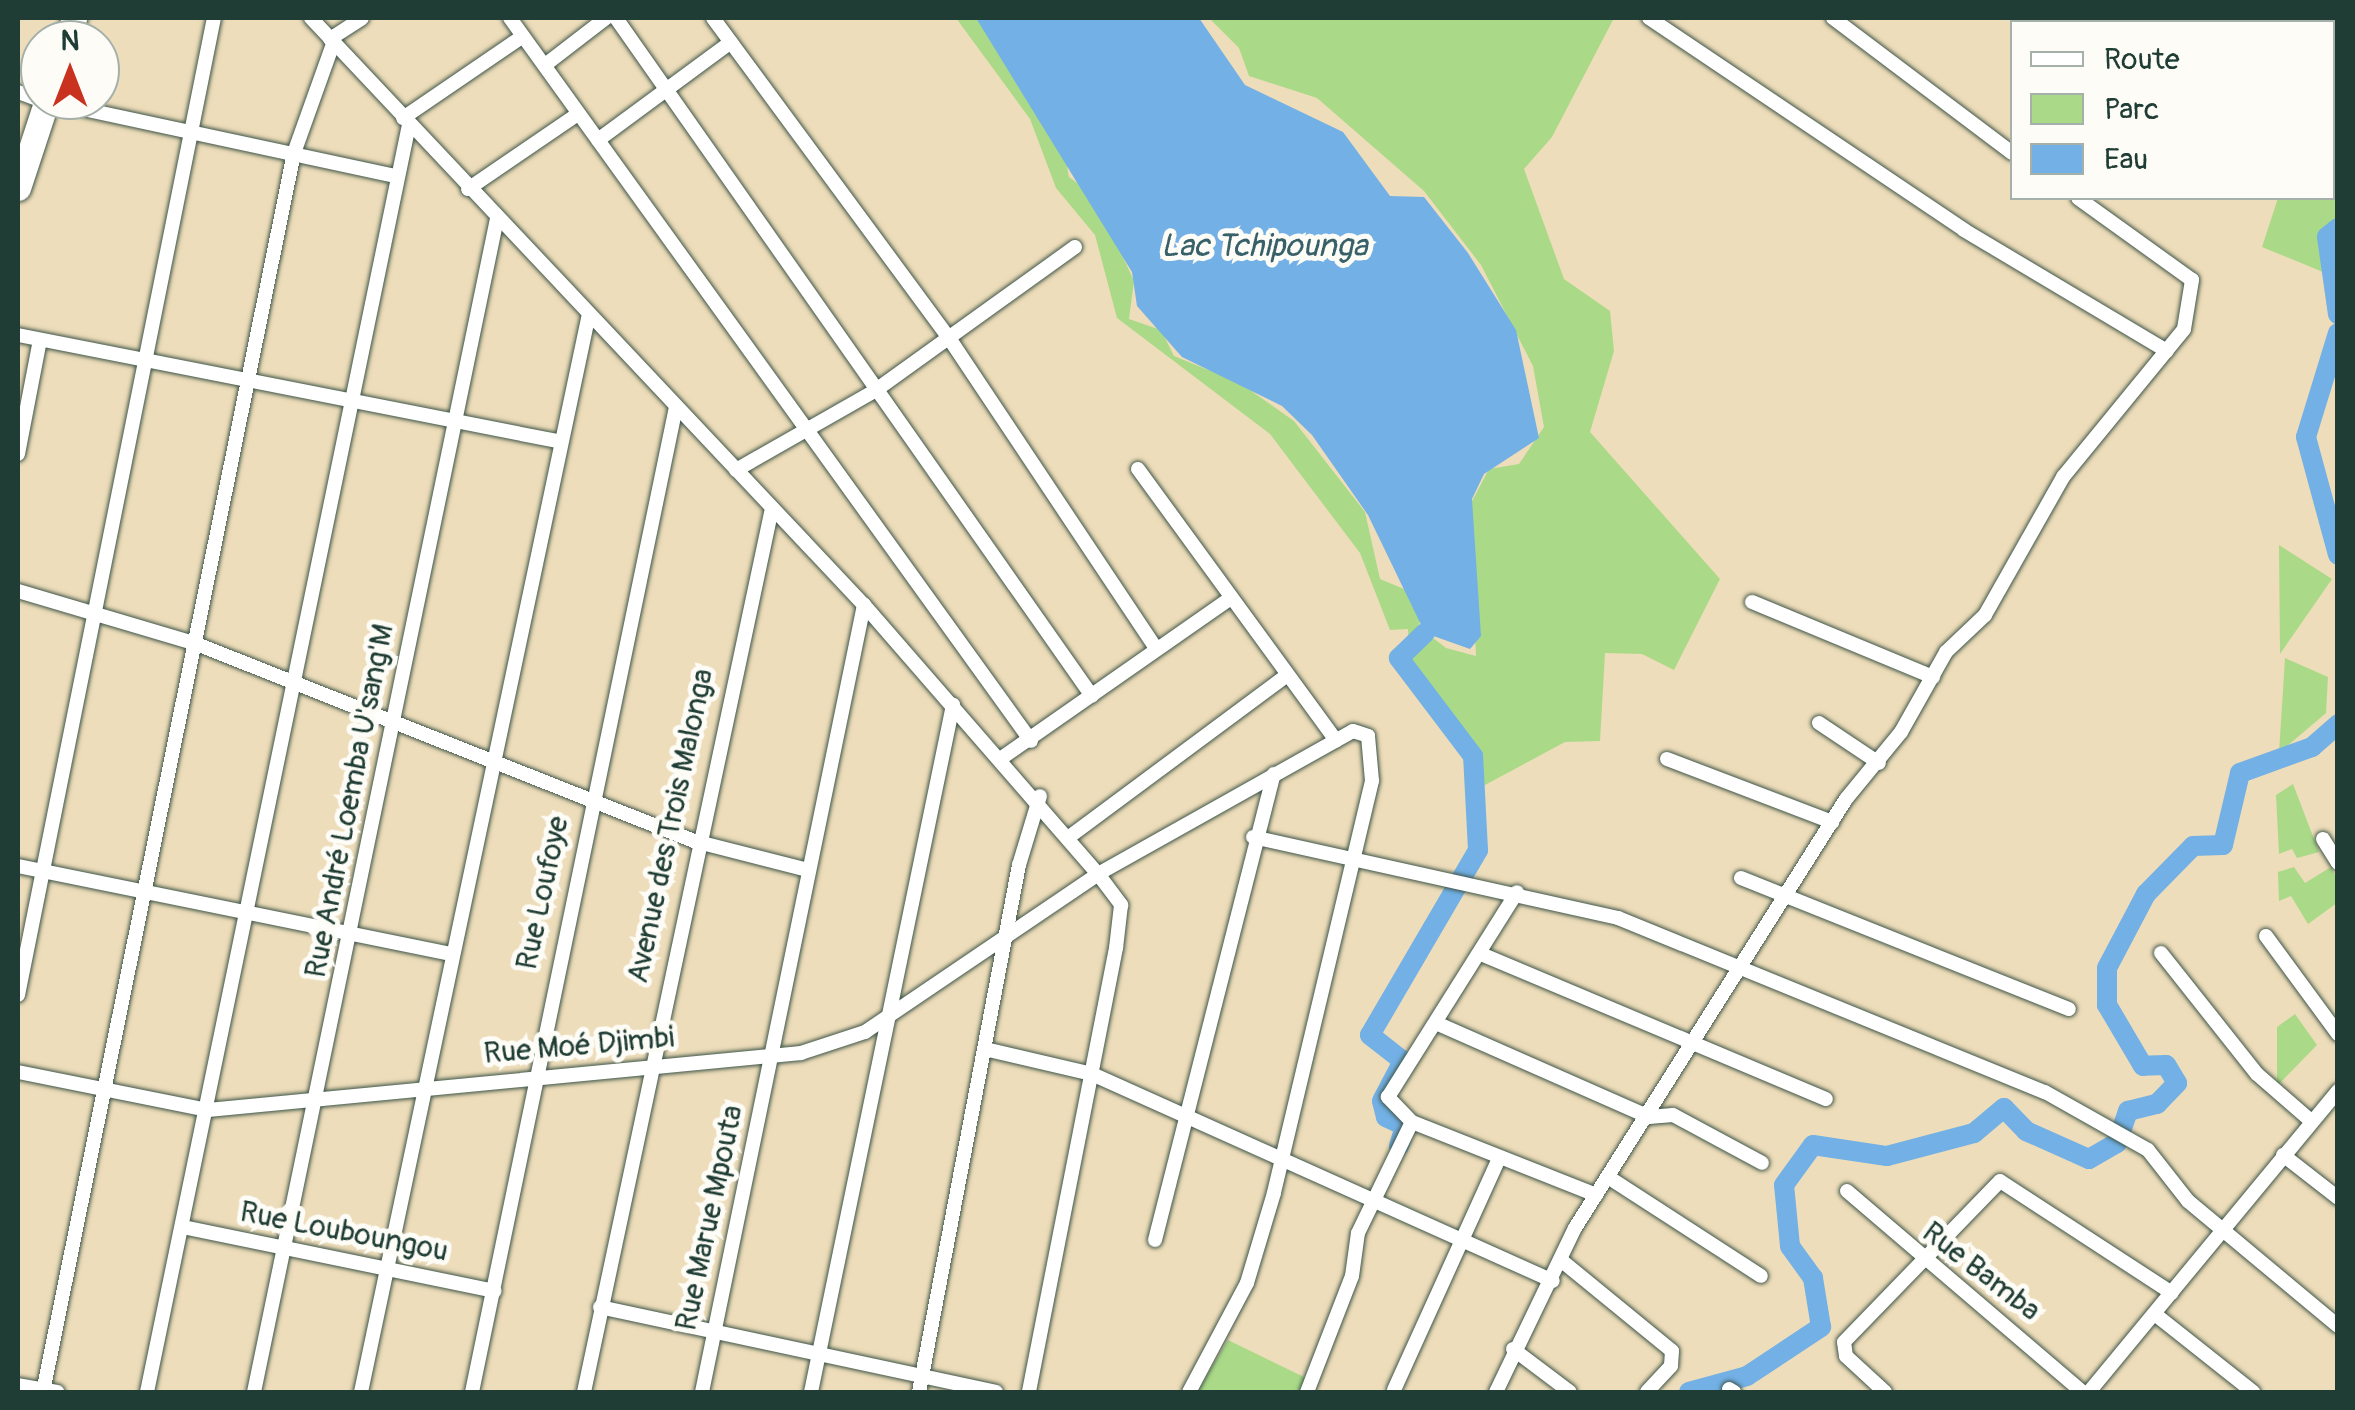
<!DOCTYPE html>
<meta charset="utf-8">
<style>
body{margin:0}
#map{position:relative;width:2355px;height:1410px;overflow:hidden;background:#eeddba;font-family:Pangolin,sans-serif}
div>[style]{position:absolute}
.green>*{inset:0;background:#aada88}
.water>*{inset:0;background:#72b0e5}
.river>*{height:20px;margin:-10px;padding:0 10px;transform-origin:10px;border-radius:10px;background:#72b0e5}
.roads{filter:drop-shadow(0 0 2px #3e5548) drop-shadow(0 0 2px #3e5548)}
.street>*{height:14px;margin:-7px;padding:0 7px;transform-origin:7px;border-radius:7px;background:#fff}
.highway>*{height:25px;margin:-12.5px;padding:0 12.5px;transform-origin:12.5px;border-radius:12.5px;background:#fff}
span{translate:-50% -50%;white-space:nowrap;text-align:center;line-height:1.15;-webkit-text-stroke:10px #fdfcf7;paint-order:stroke}
.street-label{font-size:30px;color:#1f3d34}
.water-label{font-size:32px;color:#386069;font-style:italic}
.frame{position:absolute;inset:0;border:20px solid #1f3d34;pointer-events:none}
.legend{position:absolute;left:2010px;top:20px;width:325px;height:180px;box-sizing:border-box;background:#fdfcf7;border:2px solid #a4b0a9;margin:0;padding:12px 18px;list-style:none;font-size:30px;color:#1f3d34}
.legend li{display:flex;align-items:center;gap:20px;height:50px}
.legend b{width:50px;border:2px solid #a4b0a9}
.north{position:absolute;left:20px;top:20px;width:100px;height:100px;box-sizing:border-box;background:#fdfcf7;border:2px solid #a4b0a9;border-radius:50%;rotate:0deg;font-size:28px;font-weight:700;line-height:40px;text-align:center;color:#1f3d34}
.north::after{content:'';display:block;margin:auto;width:35px;height:45px;background:#c8321e;clip-path:polygon(50% 0,100% 100%,50% 72%,0 100%)}
</style>
<div id="map">
<div class="green">
<div style="clip-path:polygon(956px 18px,987px 18px,1062px 140px,1069px 177px,1095px 196px,1134px 281px,1129px 319px,1161px 330px,1174px 356px,1240px 383px,1294px 421px,1365px 512px,1380px 579px,1423px 597px,1419px 627px,1446px 648px,1476px 656px,1470px 505px,1489px 469px,1519px 464px,1544px 427px,1533px 366px,1481px 265px,1424px 191px,1317px 98px,1249px 76px,1239px 48px,1209px 18px,1614px 18px,1552px 137px,1524px 169px,1564px 279px,1610px 311px,1614px 351px,1590px 432px,1720px 579px,1674px 670px,1642px 654px,1605px 653px,1600px 741px,1565px 742px,1483px 786px,1410px 667px,1408px 629px,1390px 630px,1360px 553px,1270px 434px,1117px 318px,1095px 235px,1056px 188px,1030px 119px)"></div>
<div style="clip-path:polygon(2308px 18px,2337px 18px,2337px 270px,2323px 272px,2262px 247px,2278px 198px,2332px 198px,2332px 22px)"></div>
<div style="clip-path:polygon(2279px 545px,2332px 579px,2280px 654px)"></div>
<div style="clip-path:polygon(2285px 658px,2328px 677px,2326px 713px,2279px 753px)"></div>
<div style="clip-path:polygon(2293px 784px,2319px 852px,2297px 858px,2292px 849px,2279px 854px,2276px 795px)"></div>
<div style="clip-path:polygon(2294px 867px,2305px 883px,2331px 867px,2337px 879px,2337px 903px,2308px 924px,2291px 896px,2279px 901px,2278px 872px)"></div>
<div style="clip-path:polygon(2295px 1014px,2317px 1045px,2277px 1086px,2277px 1027px)"></div>
<div style="clip-path:polygon(1228px 1340px,1306px 1378px,1302px 1392px,1197px 1392px)"></div>
</div>
<div class="water">
<div style="clip-path:polygon(976px 18px,1199px 18px,1245px 85px,1343px 132px,1390px 196px,1424px 197px,1468px 253px,1516px 330px,1539px 438px,1484px 474px,1472px 499px,1481px 636px,1470px 649px,1425px 633px,1368px 515px,1312px 435px,1282px 406px,1182px 357px,1137px 306px,1132px 272px)"></div>
</div>
<div class="river">
<div style="left:2338px;top:228px;width:14px;rotate:141deg"></div>
<div style="left:2327px;top:237px;width:78px;rotate:81.9deg"></div>
<div style="left:2338px;top:333px;width:109px;rotate:107.1deg"></div>
<div style="left:2306px;top:437px;width:122px;rotate:74.8deg"></div>
<div style="left:1399px;top:1146px;width:21px;rotate:-73deg"></div>
<div style="left:1405px;top:1126px;width:21px;rotate:-155deg"></div>
<div style="left:1386px;top:1117px;width:16px;rotate:-104deg"></div>
<div style="left:1382px;top:1101px;width:45px;rotate:-62.3deg"></div>
<div style="left:1403px;top:1061px;width:42px;rotate:-141.8deg"></div>
<div style="left:1370px;top:1035px;width:214px;rotate:-59.7deg"></div>
<div style="left:1478px;top:850px;width:94px;rotate:-93deg"></div>
<div style="left:1473px;top:756px;width:123px;rotate:-127.1deg"></div>
<div style="left:1399px;top:658px;width:36px;rotate:-44deg"></div>
<div style="left:1689px;top:1392px;width:60px;rotate:-15.4deg"></div>
<div style="left:1747px;top:1376px;width:89px;rotate:-33.5deg"></div>
<div style="left:1821px;top:1327px;width:50px;rotate:-99.3deg"></div>
<div style="left:1813px;top:1278px;width:39px;rotate:-126deg"></div>
<div style="left:1790px;top:1246px;width:61px;rotate:-95.6deg"></div>
<div style="left:1784px;top:1185px;width:49px;rotate:-54.1deg"></div>
<div style="left:1813px;top:1145px;width:75px;rotate:8.5deg"></div>
<div style="left:1887px;top:1156px;width:90px;rotate:-14.8deg"></div>
<div style="left:1974px;top:1133px;width:39px;rotate:-40deg"></div>
<div style="left:2004px;top:1108px;width:32px;rotate:46deg"></div>
<div style="left:2026px;top:1131px;width:69px;rotate:24deg"></div>
<div style="left:2089px;top:1159px;width:32px;rotate:-30deg"></div>
<div style="left:2117px;top:1143px;width:34px;rotate:-71deg"></div>
<div style="left:2128px;top:1111px;width:30px;rotate:-14deg"></div>
<div style="left:2157px;top:1104px;width:29px;rotate:-46deg"></div>
<div style="left:2177px;top:1083px;width:21px;rotate:-121deg"></div>
<div style="left:2166px;top:1065px;width:23px;rotate:178deg"></div>
<div style="left:2143px;top:1066px;width:71px;rotate:-120.5deg"></div>
<div style="left:2107px;top:1005px;width:37px;rotate:-90deg"></div>
<div style="left:2107px;top:968px;width:84px;rotate:-62.2deg"></div>
<div style="left:2146px;top:894px;width:67px;rotate:-45.6deg"></div>
<div style="left:2193px;top:846px;width:30px;rotate:-2deg"></div>
<div style="left:2223px;top:845px;width:74px;rotate:-76.7deg"></div>
<div style="left:2240px;top:773px;width:77px;rotate:-19.9deg"></div>
<div style="left:2312px;top:747px;width:35px;rotate:-41deg"></div>
</div>
<div class="roads">
<div class="street">
<div style="left:311px;top:18px;width:806px;rotate:46.71deg"></div>
<div style="left:864px;top:605px;width:357px;rotate:49deg"></div>
<div style="left:1098px;top:874px;width:292px;rotate:-29.3deg"></div>
<div style="left:1353px;top:731px;width:16px;rotate:18deg"></div>
<div style="left:1368px;top:736px;width:45px;rotate:84.9deg"></div>
<div style="left:1372px;top:781px;width:423px;rotate:103.4deg"></div>
<div style="left:1274px;top:1193px;width:94px;rotate:106.7deg"></div>
<div style="left:1247px;top:1283px;width:123px;rotate:118deg"></div>
<div style="left:510px;top:18px;width:891px;rotate:54.22deg"></div>
<div style="left:616px;top:18px;width:828px;rotate:54.93deg"></div>
<div style="left:713px;top:18px;width:398px;rotate:53.6deg"></div>
<div style="left:949px;top:338px;width:371px;rotate:56.3deg"></div>
<div style="left:1649px;top:18px;width:380px;rotate:33.9deg"></div>
<div style="left:1964px;top:230px;width:236px;rotate:30.8deg"></div>
<div style="left:1833px;top:18px;width:224px;rotate:37deg"></div>
<div style="left:2026px;top:18px;width:5px;rotate:53deg"></div>
<div style="left:330px;top:39px;width:38px;rotate:-33deg"></div>
<div style="left:545px;top:65px;width:77px;rotate:-37.6deg"></div>
<div style="left:18px;top:92px;width:23px;rotate:20deg"></div>
<div style="left:41px;top:100px;width:364px;rotate:12.1deg"></div>
<div style="left:403px;top:118px;width:145px;rotate:-34.3deg"></div>
<div style="left:598px;top:140px;width:165px;rotate:-36.4deg"></div>
<div style="left:468px;top:189px;width:133px;rotate:-34.3deg"></div>
<div style="left:18px;top:335px;width:549px;rotate:11.13deg"></div>
<div style="left:18px;top:454px;width:116px;rotate:-79.1deg"></div>
<div style="left:1138px;top:469px;width:336px;rotate:53.9deg"></div>
<div style="left:736px;top:470px;width:161px;rotate:-29.7deg"></div>
<div style="left:876px;top:390px;width:245px;rotate:-35.7deg"></div>
<div style="left:18px;top:591px;width:184px;rotate:16.5deg"></div>
<div style="left:194px;top:643px;width:538px;rotate:21.6deg"></div>
<div style="left:694px;top:841px;width:114px;rotate:14.3deg"></div>
<div style="left:1752px;top:602px;width:196px;rotate:22.5deg"></div>
<div style="left:1819px;top:723px;width:72px;rotate:33.7deg"></div>
<div style="left:1003px;top:757px;width:273px;rotate:-34.9deg"></div>
<div style="left:1667px;top:759px;width:177px;rotate:20.9deg"></div>
<div style="left:1069px;top:837px;width:270px;rotate:-36.6deg"></div>
<div style="left:1253px;top:837px;width:374px;rotate:12.5deg"></div>
<div style="left:1618px;top:918px;width:461px;rotate:22.2deg"></div>
<div style="left:2045px;top:1092px;width:118px;rotate:29.4deg"></div>
<div style="left:2148px;top:1150px;width:65px;rotate:51.9deg"></div>
<div style="left:2188px;top:1201px;width:195px;rotate:39.8deg"></div>
<div style="left:2323px;top:839px;width:28px;rotate:58deg"></div>
<div style="left:18px;top:866px;width:443px;rotate:11.5deg"></div>
<div style="left:1741px;top:878px;width:353px;rotate:21.8deg"></div>
<div style="left:2266px;top:936px;width:122px;rotate:53.7deg"></div>
<div style="left:2161px;top:953px;width:154px;rotate:51.6deg"></div>
<div style="left:2257px;top:1074px;width:72px;rotate:41deg"></div>
<div style="left:1481px;top:954px;width:374px;rotate:22.8deg"></div>
<div style="left:18px;top:995px;width:996px;rotate:-78.66deg"></div>
<div style="left:1436px;top:1023px;width:233px;rotate:23.8deg"></div>
<div style="left:1649px;top:1117px;width:24px;rotate:-5deg"></div>
<div style="left:1673px;top:1115px;width:101px;rotate:28.3deg"></div>
<div style="left:989px;top:1050px;width:106px;rotate:13.1deg"></div>
<div style="left:1092px;top:1074px;width:505px;rotate:24.18deg"></div>
<div style="left:18px;top:1072px;width:194px;rotate:11.3deg"></div>
<div style="left:208px;top:1110px;width:596px;rotate:-5.49deg"></div>
<div style="left:801px;top:1053px;width:67px;rotate:-18.2deg"></div>
<div style="left:865px;top:1032px;width:282px;rotate:-34.1deg"></div>
<div style="left:1098px;top:874px;width:39px;rotate:53deg"></div>
<div style="left:1121px;top:905px;width:43px;rotate:96.6deg"></div>
<div style="left:1116px;top:948px;width:452px;rotate:101.1deg"></div>
<div style="left:1412px;top:1122px;width:198px;rotate:21.6deg"></div>
<div style="left:2283px;top:1155px;width:70px;rotate:38deg"></div>
<div style="left:1608px;top:1177px;width:182px;rotate:32.9deg"></div>
<div style="left:1847px;top:1191px;width:309px;rotate:40.5deg"></div>
<div style="left:183px;top:1227px;width:318px;rotate:11.6deg"></div>
<div style="left:1155px;top:1240px;width:481px;rotate:-75.7deg"></div>
<div style="left:1562px;top:1261px;width:142px;rotate:39.3deg"></div>
<div style="left:1672px;top:1351px;width:15px;rotate:94deg"></div>
<div style="left:1671px;top:1366px;width:35px;rotate:133deg"></div>
<div style="left:600px;top:1307px;width:405px;rotate:12.1deg"></div>
<div style="left:2156px;top:1315px;width:124px;rotate:38.4deg"></div>
<div style="left:1513px;top:1349px;width:71px;rotate:37deg"></div>
<div style="left:18px;top:1385px;width:40px;rotate:10deg"></div>
<div style="left:1729px;top:1389px;width:6px;rotate:31deg"></div>
<div style="left:1394px;top:1390px;width:254px;rotate:-65.6deg"></div>
<div style="left:43px;top:1392px;width:1264px;rotate:-78.55deg"></div>
<div style="left:294px;top:153px;width:116px;rotate:-70.3deg"></div>
<div style="left:147px;top:1392px;width:1294px;rotate:-78.32deg"></div>
<div style="left:254px;top:1392px;width:1198px;rotate:-78.3deg"></div>
<div style="left:361px;top:1392px;width:1102px;rotate:-78.06deg"></div>
<div style="left:472px;top:1392px;width:1006px;rotate:-78.3deg"></div>
<div style="left:584px;top:1392px;width:904px;rotate:-77.99deg"></div>
<div style="left:702px;top:1392px;width:804px;rotate:-78.37deg"></div>
<div style="left:811px;top:1392px;width:702px;rotate:-78.32deg"></div>
<div style="left:919px;top:1392px;width:536px;rotate:-79.26deg"></div>
<div style="left:1019px;top:865px;width:72px;rotate:-73.1deg"></div>
<div style="left:1307px;top:1392px;width:124px;rotate:-68.8deg"></div>
<div style="left:1352px;top:1276px;width:43px;rotate:-82.1deg"></div>
<div style="left:1358px;top:1233px;width:123px;rotate:-64.1deg"></div>
<div style="left:1412px;top:1122px;width:35px;rotate:-134deg"></div>
<div style="left:1388px;top:1097px;width:242px;rotate:-57.8deg"></div>
<div style="left:1496px;top:1392px;width:182px;rotate:-64.3deg"></div>
<div style="left:1575px;top:1228px;width:507px;rotate:-57.72deg"></div>
<div style="left:1846px;top:799px;width:87px;rotate:-50.6deg"></div>
<div style="left:1901px;top:732px;width:92px;rotate:-60.6deg"></div>
<div style="left:1946px;top:652px;width:54px;rotate:-43.5deg"></div>
<div style="left:1985px;top:615px;width:159px;rotate:-60.5deg"></div>
<div style="left:2063px;top:477px;width:191px;rotate:-50.7deg"></div>
<div style="left:2184px;top:329px;width:50px;rotate:-80.7deg"></div>
<div style="left:2192px;top:280px;width:140px;rotate:-144.3deg"></div>
<div style="left:1885px;top:1392px;width:53px;rotate:-137.3deg"></div>
<div style="left:1846px;top:1356px;width:14px;rotate:-98deg"></div>
<div style="left:1844px;top:1342px;width:224px;rotate:-45.9deg"></div>
<div style="left:2000px;top:1181px;width:205px;rotate:33.1deg"></div>
<div style="left:2089px;top:1392px;width:391px;rotate:-50.4deg"></div>
</div>
<div class="highway">
<div style="left:67px;top:40px;width:23px;rotate:-72deg"></div>
<div style="left:18px;top:188px;width:93px;rotate:-71.8deg"></div>
</div>
</div>
<div class="street-label">
<span style="left:350px;top:801px;rotate:-79deg">Rue André Loemba U'sang'M</span>
<span style="left:671px;top:826px;rotate:-78deg">Avenue des Trois Malonga</span>
<span style="left:543px;top:893px;rotate:-78deg">Rue Loufoye</span>
<span style="left:579px;top:1046px;rotate:-5deg">Rue Moé Djimbi</span>
<span style="left:710px;top:1218px;rotate:-78deg">Rue Marue Mpouta</span>
<span style="left:344px;top:1232px;rotate:11deg">Rue Louboungou</span>
<span style="left:1981px;top:1272px;rotate:38deg">Rue Bamba</span>
</div>
<div class="water-label">
<span style="left:1264px;top:246px">Lac Tchipounga</span>
</div>
<div class="frame"></div>
<ul class="legend">
<li><b style="height:12px;background:#fff"></b>Route</li>
<li><b style="height:28px;background:#aada88"></b>Parc</li>
<li><b style="height:28px;background:#72b0e5"></b>Eau</li>
</ul>
<div class="north">N</div>
</div>
